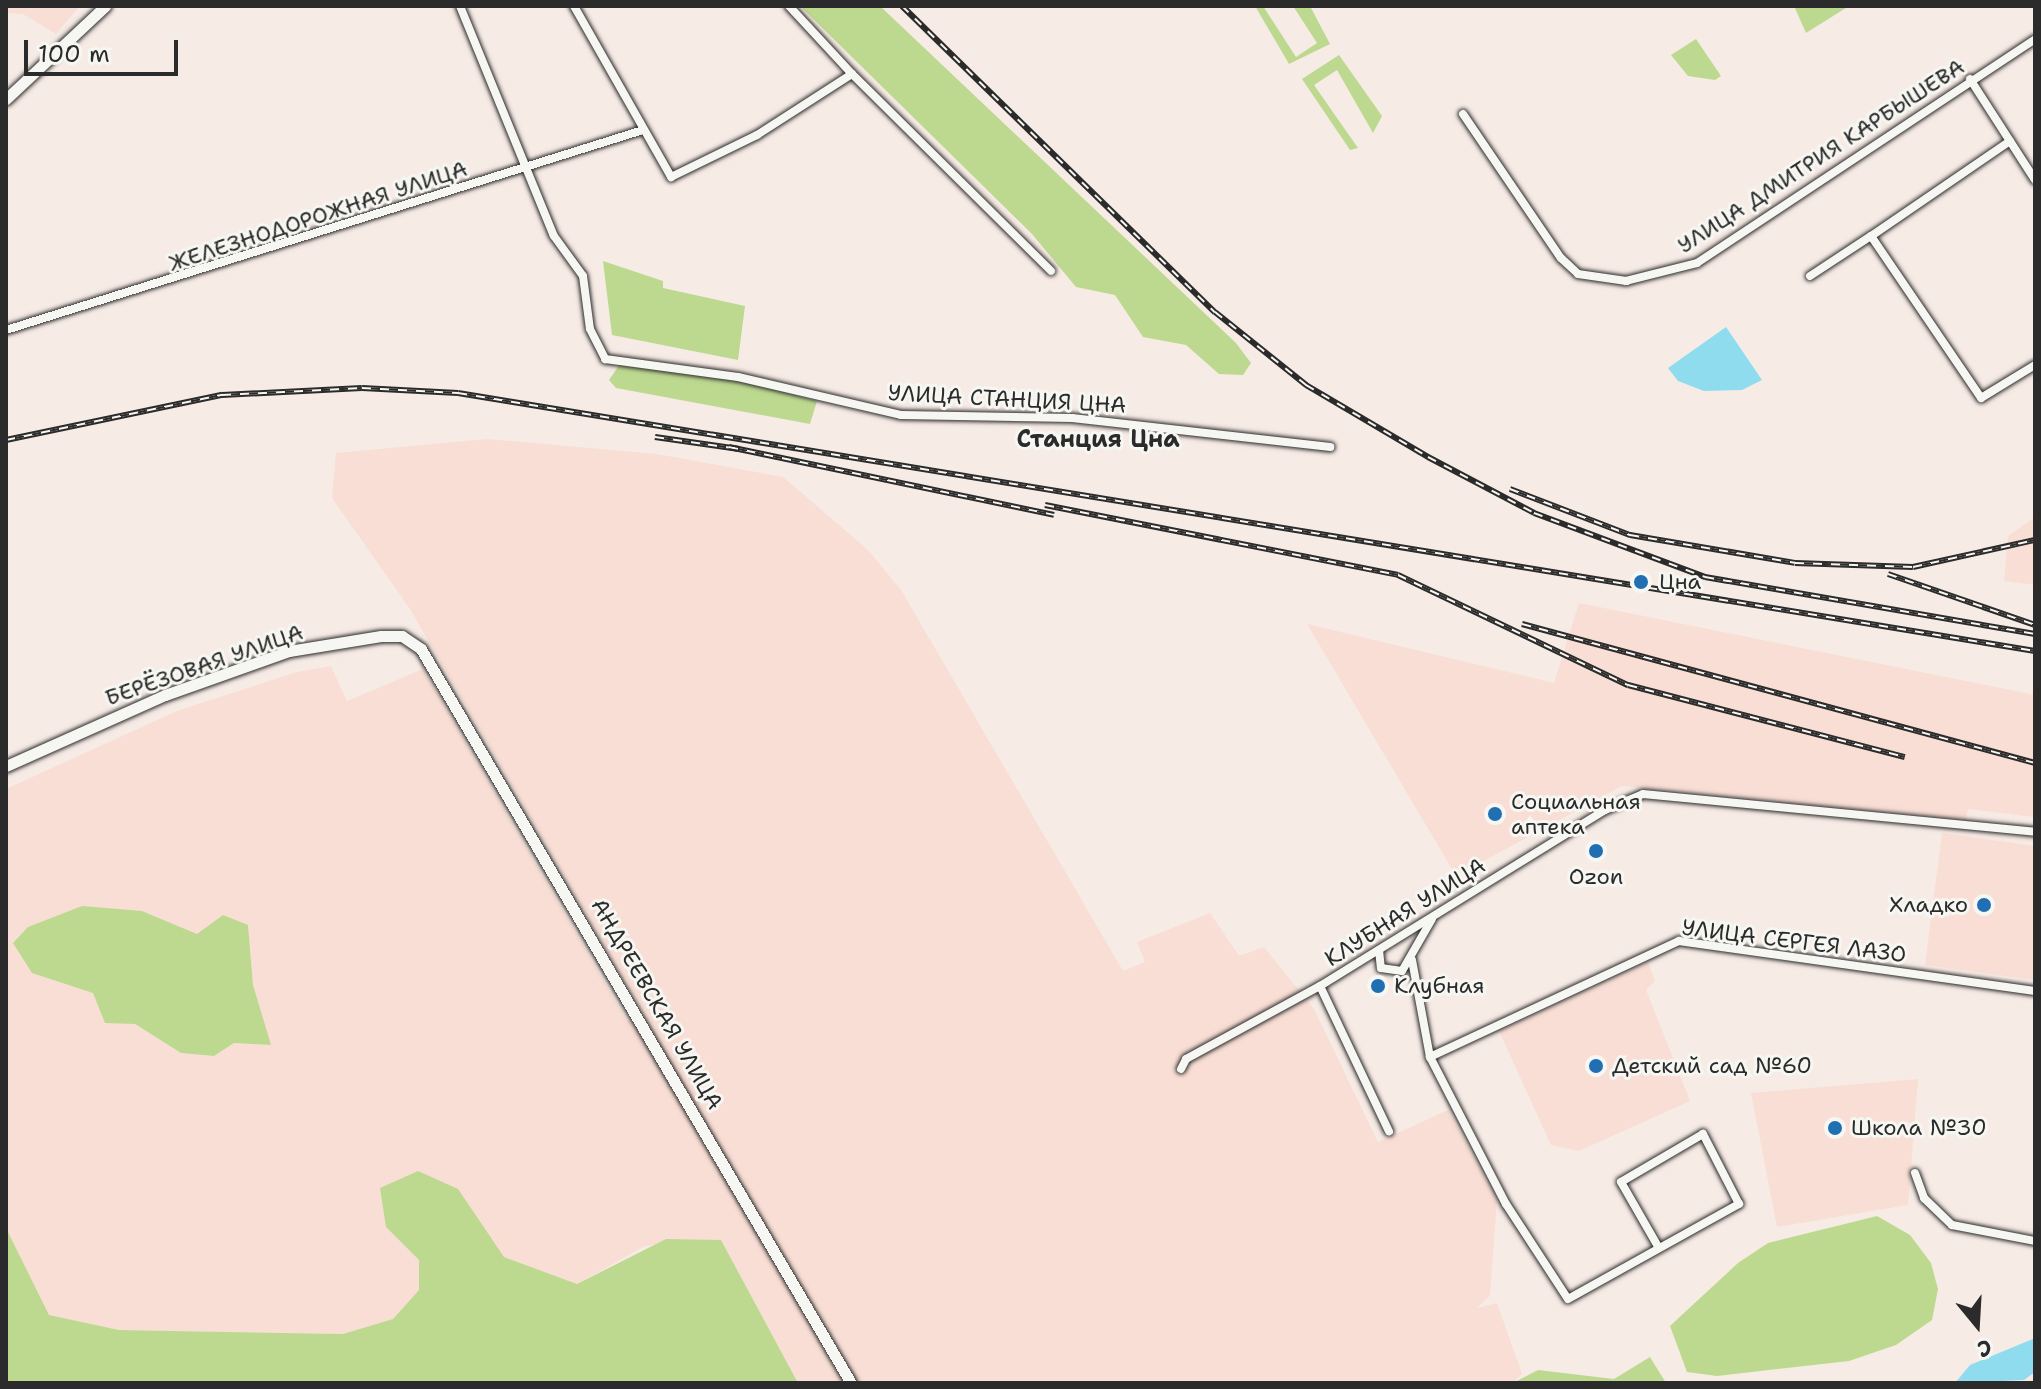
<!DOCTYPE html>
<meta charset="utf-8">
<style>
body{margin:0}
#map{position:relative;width:2041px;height:1389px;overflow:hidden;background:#f7ebe5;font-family:"Shantell Sans",sans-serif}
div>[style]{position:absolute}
.built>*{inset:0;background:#f8ded5}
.green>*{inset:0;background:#bdd990}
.water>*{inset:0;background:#8fdcef}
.roads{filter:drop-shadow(0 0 2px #2b2b2b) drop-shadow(0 0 2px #2b2b2b)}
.street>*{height:8px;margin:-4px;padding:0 4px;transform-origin:4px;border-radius:4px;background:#f6f6f2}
.secondary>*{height:11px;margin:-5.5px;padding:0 5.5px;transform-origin:5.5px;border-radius:5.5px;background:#f6f6f2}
.rail>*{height:6px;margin-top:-3px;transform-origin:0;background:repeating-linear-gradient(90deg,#f6f6f2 0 9px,#2b2b2b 0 18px);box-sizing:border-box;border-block:2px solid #2b2b2b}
.dots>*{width:22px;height:22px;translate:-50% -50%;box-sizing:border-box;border:4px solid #f6f6f2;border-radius:50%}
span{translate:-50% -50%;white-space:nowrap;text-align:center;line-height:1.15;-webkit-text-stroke:6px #f6f6f2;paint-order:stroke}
.street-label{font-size:22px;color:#2b2b2b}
.poi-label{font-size:22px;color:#2b2b2b}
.left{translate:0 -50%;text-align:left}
.right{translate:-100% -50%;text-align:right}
.neighbourhood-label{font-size:24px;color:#2b2b2b;font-weight:700}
.frame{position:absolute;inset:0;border:8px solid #2b2b2b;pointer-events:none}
.north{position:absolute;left:1937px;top:1285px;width:80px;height:80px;-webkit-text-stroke:6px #f6f6f2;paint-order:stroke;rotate:162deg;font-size:22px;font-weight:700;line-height:32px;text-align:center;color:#2b2b2b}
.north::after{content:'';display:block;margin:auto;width:28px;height:36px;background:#2b2b2b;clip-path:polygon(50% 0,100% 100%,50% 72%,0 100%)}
.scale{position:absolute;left:24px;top:40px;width:154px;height:36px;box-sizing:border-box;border:4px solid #2b2b2b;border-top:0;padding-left:10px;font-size:24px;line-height:28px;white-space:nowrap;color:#2b2b2b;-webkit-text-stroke:6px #f6f6f2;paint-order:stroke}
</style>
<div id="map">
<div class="built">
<div style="clip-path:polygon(6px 6px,80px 6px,56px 34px,23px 14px,6px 13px)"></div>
<div style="clip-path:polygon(evenodd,487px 439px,657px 454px,783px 477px,868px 550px,901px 590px,1123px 971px,1145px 962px,1137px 942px,1210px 913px,1239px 956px,1264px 947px,1314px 1009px,1378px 1142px,1448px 1110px,1497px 1200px,1490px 1295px,1477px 1308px,1497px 1303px,1522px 1374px,1513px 1383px,798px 1383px,721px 1240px,645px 1246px,577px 1284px,504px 1257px,484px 1229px,386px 1227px,419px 1260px,419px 1290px,393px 1319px,343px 1334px,119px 1330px,48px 1315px,6px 1228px,6px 789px,177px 711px,297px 672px,331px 666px,347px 701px,423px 669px,627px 1021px,642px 1011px,410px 609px,332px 498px,336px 453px,487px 439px,142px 911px,197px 934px,248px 926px,253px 985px,270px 1044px,234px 1043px,214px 1056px,181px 1053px,135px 1024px,105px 1022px,93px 993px,142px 911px)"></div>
<div style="clip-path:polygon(2035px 517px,2035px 585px,2004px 581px,2008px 536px)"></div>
<div style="clip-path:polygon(1579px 603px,2035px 695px,2035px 817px,1968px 809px,1966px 820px,1622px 786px,1456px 876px,1307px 624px,1554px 683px)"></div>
<div style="clip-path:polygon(1942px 833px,2035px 846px,2035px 980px,1925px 965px)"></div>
<div style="clip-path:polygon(1648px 962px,1655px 981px,1646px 990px,1690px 1101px,1579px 1151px,1551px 1145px,1499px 1031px)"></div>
<div style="clip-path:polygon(1918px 1079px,1908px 1205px,1777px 1227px,1751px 1093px)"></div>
</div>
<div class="green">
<div style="clip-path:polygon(800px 6px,880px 6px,1236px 343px,1251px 363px,1243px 375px,1219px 374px,1186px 345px,1143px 337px,1115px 295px,1076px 287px,1032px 234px)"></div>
<div style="clip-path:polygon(1255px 6px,1263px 6px,1296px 57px,1317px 43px,1293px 6px,1310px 6px,1330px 44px,1289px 64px)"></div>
<div style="clip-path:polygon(1794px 6px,1849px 6px,1806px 33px)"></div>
<div style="clip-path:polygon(1696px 39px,1721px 76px,1715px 80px,1688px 76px,1671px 55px)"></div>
<div style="clip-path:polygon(1339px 55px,1382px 116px,1373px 133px,1337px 70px,1314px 85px,1358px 148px,1350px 150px,1302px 79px)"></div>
<div style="clip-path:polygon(603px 261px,663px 281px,663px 288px,745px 306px,738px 360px,612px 335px)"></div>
<div style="clip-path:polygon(620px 364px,737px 380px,817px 401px,810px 424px,616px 388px,609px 380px)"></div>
<div style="clip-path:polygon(82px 906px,142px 911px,197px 934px,223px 915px,248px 925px,253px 985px,271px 1045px,234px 1043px,214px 1056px,181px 1053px,135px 1024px,105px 1023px,93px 993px,32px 973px,13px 943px,28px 927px)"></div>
<div style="clip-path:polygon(418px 1171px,458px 1189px,504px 1257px,577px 1284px,666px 1239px,721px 1240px,798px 1383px,6px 1383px,6px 1228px,49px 1315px,119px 1330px,343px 1334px,393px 1319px,419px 1290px,419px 1260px,386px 1227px,380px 1188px)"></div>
<div style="clip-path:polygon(1877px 1216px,1910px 1235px,1931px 1263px,1938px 1289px,1932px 1320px,1896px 1345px,1849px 1361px,1717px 1376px,1687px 1372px,1670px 1326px,1738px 1263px,1768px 1243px)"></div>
<div style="clip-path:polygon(1650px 1357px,1666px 1383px,1513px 1383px,1538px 1370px,1614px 1379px)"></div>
</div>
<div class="water">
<div style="clip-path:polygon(1726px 327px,1762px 380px,1742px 390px,1704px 391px,1678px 381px,1668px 368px)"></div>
<div style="clip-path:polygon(2035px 1338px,2035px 1372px,2024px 1380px,1955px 1383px,1970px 1365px)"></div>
</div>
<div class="roads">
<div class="street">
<div style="left:460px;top:6px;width:248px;rotate:67.8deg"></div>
<div style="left:554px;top:236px;width:49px;rotate:54.1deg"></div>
<div style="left:583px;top:276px;width:53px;rotate:82.5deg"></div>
<div style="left:590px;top:329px;width:34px;rotate:63deg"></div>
<div style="left:605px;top:359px;width:134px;rotate:7.7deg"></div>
<div style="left:738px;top:377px;width:167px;rotate:13.1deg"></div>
<div style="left:901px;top:415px;width:171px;rotate:1deg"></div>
<div style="left:1072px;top:418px;width:260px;rotate:6.4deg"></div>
<div style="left:574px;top:6px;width:197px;rotate:60.4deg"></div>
<div style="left:671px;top:177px;width:96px;rotate:-26deg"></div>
<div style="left:757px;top:135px;width:113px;rotate:-32.7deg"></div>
<div style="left:852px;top:74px;width:93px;rotate:-132.8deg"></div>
<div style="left:852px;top:74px;width:280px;rotate:44.7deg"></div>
<div style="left:1970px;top:79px;width:120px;rotate:57.2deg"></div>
<div style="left:1463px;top:114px;width:174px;rotate:55.8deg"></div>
<div style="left:1561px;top:258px;width:23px;rotate:43deg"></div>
<div style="left:1578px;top:274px;width:49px;rotate:8.3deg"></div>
<div style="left:1626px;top:281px;width:73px;rotate:-14.2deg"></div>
<div style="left:1697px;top:263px;width:405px;rotate:-33.5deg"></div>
<div style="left:2010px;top:141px;width:168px;rotate:145.6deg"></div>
<div style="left:1871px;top:236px;width:196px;rotate:55.8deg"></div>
<div style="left:1981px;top:398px;width:63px;rotate:-31.4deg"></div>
<div style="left:1810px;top:276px;width:73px;rotate:-33.3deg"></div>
<div style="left:6px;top:330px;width:664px;rotate:-17.43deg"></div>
<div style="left:1379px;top:950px;width:18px;rotate:84deg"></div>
<div style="left:1381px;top:968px;width:21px;rotate:8deg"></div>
<div style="left:1402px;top:971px;width:60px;rotate:-60deg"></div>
<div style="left:1412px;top:960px;width:99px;rotate:79.5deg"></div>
<div style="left:1430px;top:1057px;width:165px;rotate:62.7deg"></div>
<div style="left:1506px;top:1204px;width:113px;rotate:56.9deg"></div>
<div style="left:1568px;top:1299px;width:196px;rotate:-29.1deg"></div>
<div style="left:1739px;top:1204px;width:79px;rotate:-117.2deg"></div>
<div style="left:1703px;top:1134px;width:95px;rotate:149.7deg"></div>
<div style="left:1621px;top:1182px;width:76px;rotate:60.1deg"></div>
<div style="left:1320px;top:986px;width:161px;rotate:64.6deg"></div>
<div style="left:1430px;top:1057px;width:275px;rotate:-25deg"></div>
<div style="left:1679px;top:941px;width:359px;rotate:8deg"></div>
<div style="left:1181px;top:1069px;width:11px;rotate:-63deg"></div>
<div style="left:1186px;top:1059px;width:153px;rotate:-28.6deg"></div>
<div style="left:1320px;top:986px;width:335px;rotate:-31.7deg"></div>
<div style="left:1605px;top:810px;width:41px;rotate:-22.8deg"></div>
<div style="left:1643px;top:794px;width:394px;rotate:5.5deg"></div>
<div style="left:1915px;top:1173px;width:27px;rotate:70deg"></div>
<div style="left:1924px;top:1198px;width:39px;rotate:44deg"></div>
<div style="left:1952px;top:1225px;width:85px;rotate:10.9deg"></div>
</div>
<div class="secondary">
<div style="left:6px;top:99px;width:136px;rotate:-43.2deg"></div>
<div style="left:6px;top:766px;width:174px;rotate:-24.1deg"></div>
<div style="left:165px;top:695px;width:132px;rotate:-19.5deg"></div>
<div style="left:289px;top:651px;width:93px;rotate:-9.3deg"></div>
<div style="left:381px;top:636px;width:21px"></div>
<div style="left:402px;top:636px;width:23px;rotate:34deg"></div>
<div style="left:421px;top:649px;width:851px;rotate:59.64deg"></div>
</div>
</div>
<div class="rail">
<div style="left:902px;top:6px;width:438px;rotate:44.4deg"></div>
<div style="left:1215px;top:312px;width:117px;rotate:38.7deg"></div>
<div style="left:1306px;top:385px;width:142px;rotate:30.5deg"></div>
<div style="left:1428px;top:457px;width:120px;rotate:27.8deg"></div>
<div style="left:1534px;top:513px;width:183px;rotate:20.5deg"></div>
<div style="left:1705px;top:577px;width:335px;rotate:9.8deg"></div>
<div style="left:655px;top:437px;width:85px;rotate:8.1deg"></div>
<div style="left:6px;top:440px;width:221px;rotate:-11.8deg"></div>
<div style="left:222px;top:395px;width:140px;rotate:-2.9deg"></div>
<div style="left:362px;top:388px;width:96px;rotate:3deg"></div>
<div style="left:458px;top:393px;width:1598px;rotate:9.29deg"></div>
<div style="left:729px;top:447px;width:332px;rotate:11.8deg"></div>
<div style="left:1510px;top:489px;width:129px;rotate:21deg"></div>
<div style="left:1630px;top:535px;width:167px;rotate:9.6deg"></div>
<div style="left:1795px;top:563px;width:118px;rotate:1.9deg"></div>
<div style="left:1913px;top:567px;width:125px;rotate:-12.5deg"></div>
<div style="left:1045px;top:505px;width:360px;rotate:11.2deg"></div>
<div style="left:1398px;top:575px;width:255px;rotate:25.6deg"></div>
<div style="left:1628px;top:685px;width:286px;rotate:14.6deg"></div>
<div style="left:1888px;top:574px;width:156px;rotate:19.1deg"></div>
<div style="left:1522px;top:624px;width:531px;rotate:15.16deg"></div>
</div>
<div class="dots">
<div style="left:1641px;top:582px;background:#1f6fb2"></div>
<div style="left:1495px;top:814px;background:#1f6fb2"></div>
<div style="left:1596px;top:851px;background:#1f6fb2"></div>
<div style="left:1984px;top:905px;background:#1f6fb2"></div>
<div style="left:1378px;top:986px;background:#1f6fb2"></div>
<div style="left:1596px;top:1066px;background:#1f6fb2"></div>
<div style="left:1835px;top:1128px;background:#1f6fb2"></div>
</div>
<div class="street-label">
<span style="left:1821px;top:156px;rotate:-33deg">УЛИЦА ДМИТРИЯ КАРБЫШЕВА</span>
<span style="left:318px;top:216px;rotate:-18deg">ЖЕЛЕЗНОДОРОЖНАЯ УЛИЦА</span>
<span style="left:1007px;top:399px;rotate:3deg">УЛИЦА СТАНЦИЯ ЦНА</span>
<span style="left:204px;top:665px;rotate:-19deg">БЕРЁЗОВАЯ УЛИЦА</span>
<span style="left:1405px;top:912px;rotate:-32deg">КЛУБНАЯ УЛИЦА</span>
<span style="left:1794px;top:941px;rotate:7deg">УЛИЦА СЕРГЕЯ ЛАЗО</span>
<span style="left:657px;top:1004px;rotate:60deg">АНДРЕЕВСКАЯ УЛИЦА</span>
</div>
<div class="poi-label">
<span class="left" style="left:1659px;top:582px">Цна</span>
<span class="left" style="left:1511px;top:814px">Социальная<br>аптека</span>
<span style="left:1596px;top:877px">Ozon</span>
<span class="right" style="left:1968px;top:905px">Хладко</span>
<span class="left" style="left:1394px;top:986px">Клубная</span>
<span class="left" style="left:1612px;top:1066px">Детский сад №60</span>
<span class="left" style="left:1851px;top:1128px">Школа №30</span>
</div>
<div class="neighbourhood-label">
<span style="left:1098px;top:440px">Станция Цна</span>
</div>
<div class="frame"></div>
<div class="north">С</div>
<div class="scale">100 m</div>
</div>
